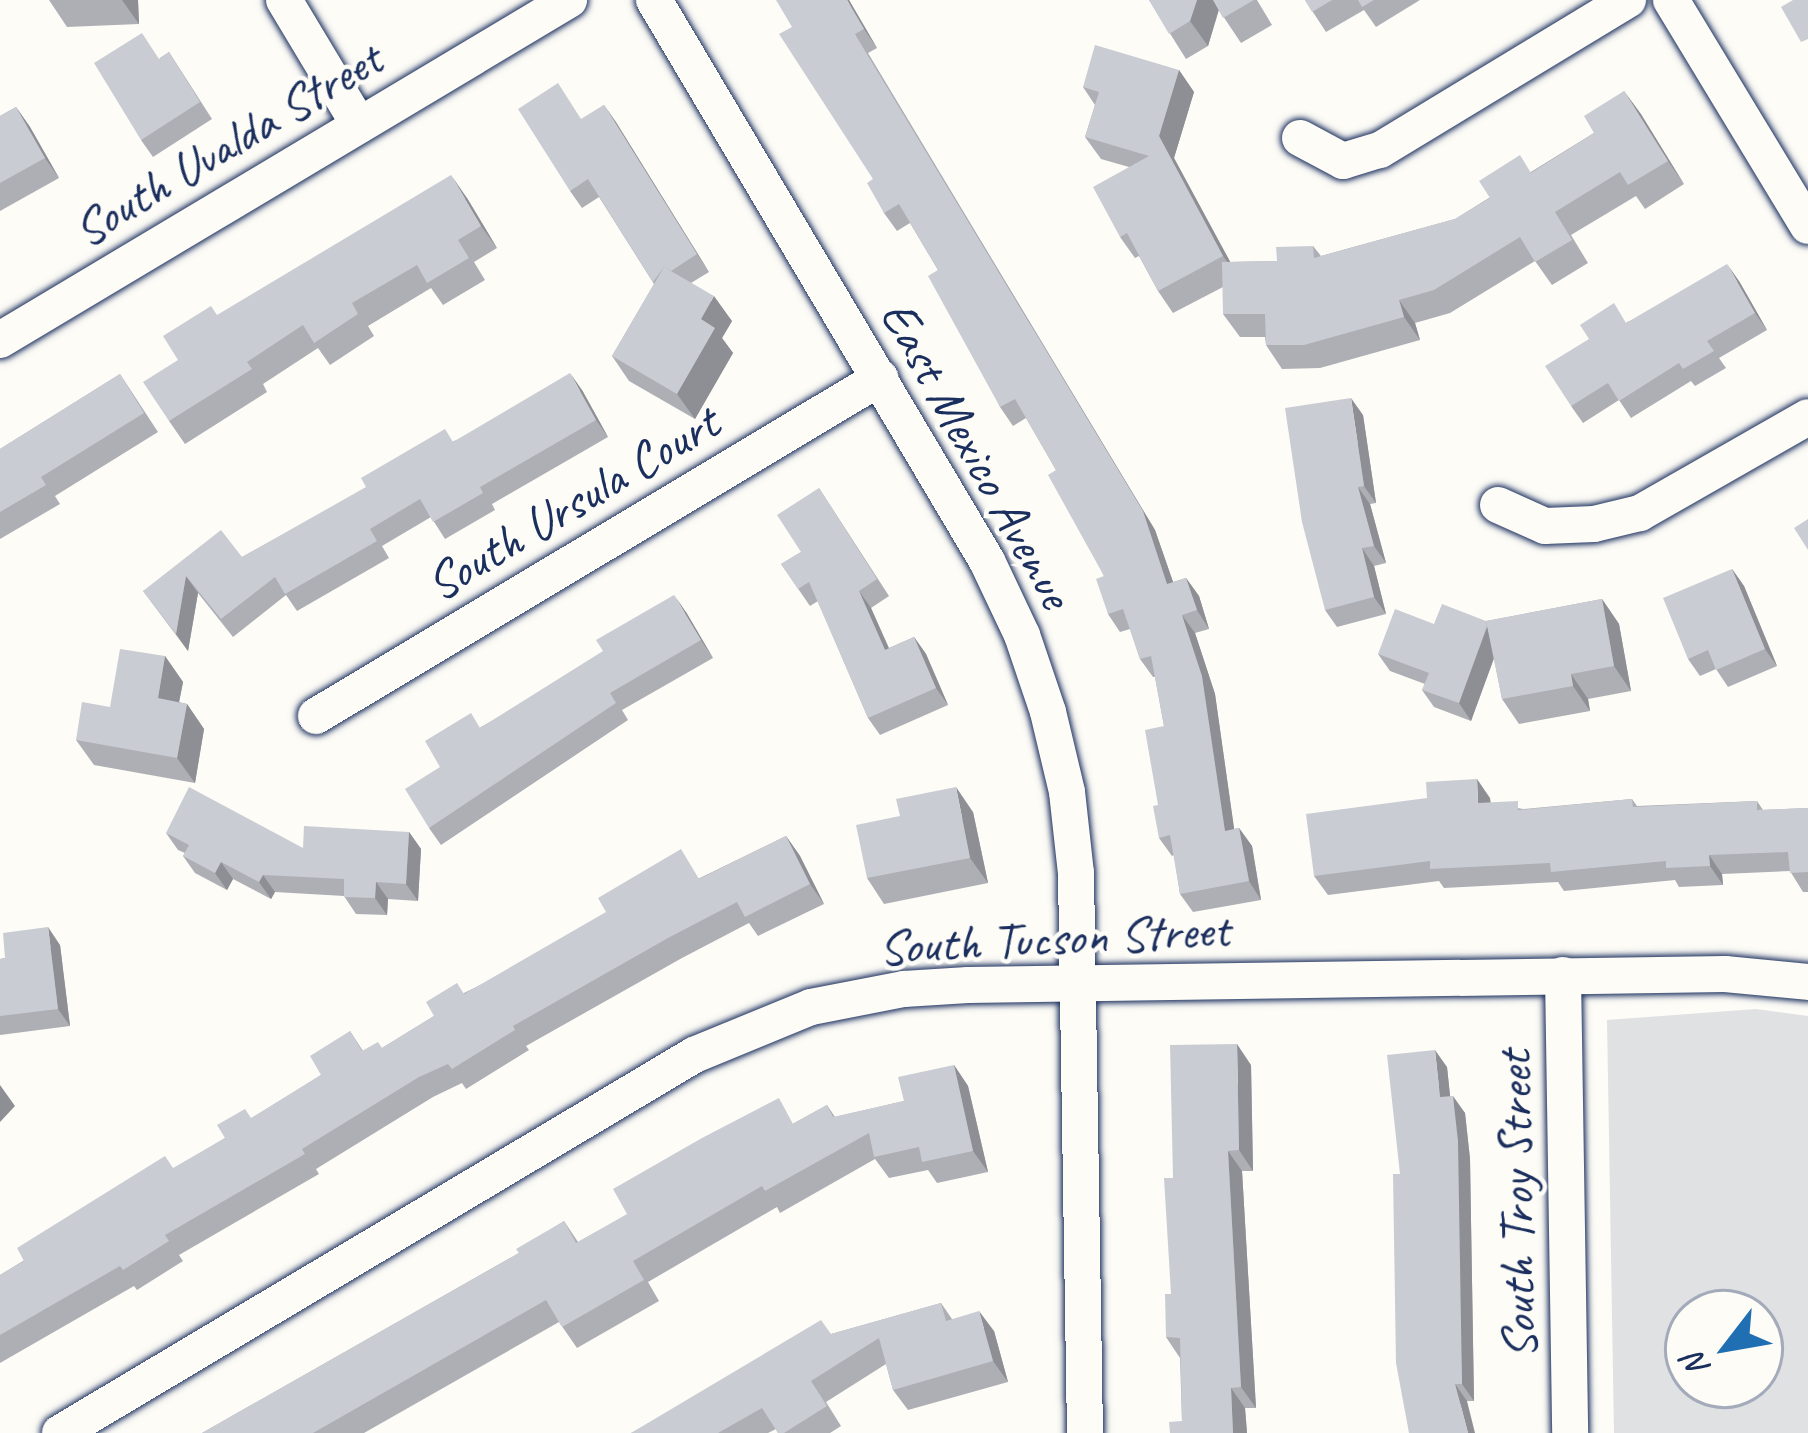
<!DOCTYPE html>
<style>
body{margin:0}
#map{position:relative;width:1808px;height:1433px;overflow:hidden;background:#fdfcf7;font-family:Caveat,sans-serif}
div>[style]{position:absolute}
.green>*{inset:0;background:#e0e1e3}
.roads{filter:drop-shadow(0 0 3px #1b2f5e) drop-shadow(0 0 3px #1b2f5e)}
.minor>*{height:36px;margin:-18px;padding:0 18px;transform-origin:18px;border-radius:18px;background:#fdfcf7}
.wall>*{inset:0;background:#adafb5}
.shaded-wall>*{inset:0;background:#8d8f94}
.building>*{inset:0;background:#c9ccd3}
span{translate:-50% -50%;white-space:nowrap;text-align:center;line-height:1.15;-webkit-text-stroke:9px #fdfcf7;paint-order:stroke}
.street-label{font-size:51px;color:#1b2f5e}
.north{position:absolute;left:1664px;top:1289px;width:120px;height:120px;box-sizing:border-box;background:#fdfcf7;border:3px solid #a3aaba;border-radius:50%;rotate:239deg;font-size:33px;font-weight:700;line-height:48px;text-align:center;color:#1b2f5e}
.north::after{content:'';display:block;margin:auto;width:42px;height:54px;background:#1f6fb2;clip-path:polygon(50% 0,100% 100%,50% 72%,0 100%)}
</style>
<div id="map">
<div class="green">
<div style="clip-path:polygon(evenodd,1756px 1009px,1808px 1016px,1808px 1433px,1614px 1433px,1607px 1020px,1756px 1009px,1688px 1313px,1760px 1313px,1760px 1385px,1688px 1385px,1688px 1313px)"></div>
</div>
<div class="roads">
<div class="minor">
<div style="left:284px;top:0;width:146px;rotate:59deg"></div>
<div style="left:654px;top:0;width:652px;rotate:59.31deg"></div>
<div style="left:987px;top:561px;width:82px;rotate:64.7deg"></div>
<div style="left:1022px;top:635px;width:81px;rotate:71.3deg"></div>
<div style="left:1048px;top:712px;width:82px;rotate:76.6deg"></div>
<div style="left:1067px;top:792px;width:81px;rotate:83.7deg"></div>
<div style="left:1076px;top:873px;width:560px;rotate:89.08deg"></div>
<div style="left:1671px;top:0;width:264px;rotate:58.8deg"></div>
<div style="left:1300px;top:138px;width:49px;rotate:28.1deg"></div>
<div style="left:1343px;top:161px;width:39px;rotate:-17deg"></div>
<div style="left:1380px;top:150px;width:290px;rotate:-31.2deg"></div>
<div style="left:0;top:340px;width:663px;rotate:-30.86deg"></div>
<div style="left:1498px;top:505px;width:51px;rotate:24.1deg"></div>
<div style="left:1545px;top:526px;width:49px;rotate:-2.3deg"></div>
<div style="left:1594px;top:524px;width:47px;rotate:-13.4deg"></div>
<div style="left:1640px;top:513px;width:193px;rotate:-29.7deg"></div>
<div style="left:316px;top:716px;width:658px;rotate:-30.93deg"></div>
<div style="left:1563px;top:975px;width:458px;rotate:89.1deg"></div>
<div style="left:60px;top:1433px;width:738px;rotate:-30.8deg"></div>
<div style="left:694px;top:1055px;width:126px;rotate:-22.3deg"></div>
<div style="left:811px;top:1007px;width:95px;rotate:-11deg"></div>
<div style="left:904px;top:989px;width:64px;rotate:-3.6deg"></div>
<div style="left:968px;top:985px;width:757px;rotate:-0.83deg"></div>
<div style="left:1725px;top:974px;width:83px;rotate:5.5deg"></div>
</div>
</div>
<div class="wall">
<div style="clip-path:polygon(49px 0,138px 0,139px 24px,67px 27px)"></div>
<div style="clip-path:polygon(849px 0,877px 48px,868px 53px,1155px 530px,1173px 582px,1186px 578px,1199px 596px,1209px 629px,1195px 633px,1215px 694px,1234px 829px,1239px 828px,1252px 846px,1261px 900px,1193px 912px,1180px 894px,1174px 855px,1172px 856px,1159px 838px,1158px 805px,1164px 726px,1155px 677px,1153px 677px,1140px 659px,1130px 629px,1120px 632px,1108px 614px,1104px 576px,1056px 470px,1026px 418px,1013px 426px,1000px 407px,938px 270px,910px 223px,897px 231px,884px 213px,873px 179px)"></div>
<div style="clip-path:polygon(1149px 0,1257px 0,1272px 25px,1241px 43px,1219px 10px,1208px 46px,1186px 59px)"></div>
<div style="clip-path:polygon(1305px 0,1420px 0,1376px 27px,1364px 10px,1326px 32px)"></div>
<div style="clip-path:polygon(169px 52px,212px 119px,153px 157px,141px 140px,160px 58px)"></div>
<div style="clip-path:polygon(1179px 70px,1194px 92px,1174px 158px,1230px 262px,1277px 261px,1313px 246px,1321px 256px,1455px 219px,1594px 133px,1624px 91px,1684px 184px,1645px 209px,1636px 196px,1571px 235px,1588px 263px,1552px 285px,1535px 261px,1450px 313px,1415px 323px,1420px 340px,1320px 368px,1282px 369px,1266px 345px,1265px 337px,1240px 337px,1223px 314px,1223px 287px,1173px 313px,1158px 291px,1139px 256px,1135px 258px,1120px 237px,1129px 167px,1101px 159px,1085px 137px,1095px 105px,1083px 87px)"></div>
<div style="clip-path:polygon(604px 105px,709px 272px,691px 283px,732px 321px,722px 338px,733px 353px,695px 419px,629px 381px,612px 356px,654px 284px,599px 197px,582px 208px,570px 191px,582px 119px)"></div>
<div style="clip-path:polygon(16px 107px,30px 127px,59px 178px,0 211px,0 116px)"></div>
<div style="clip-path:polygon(467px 198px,497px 248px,474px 262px,485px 280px,443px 305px,431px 288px,368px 326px,374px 336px,330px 365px,318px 348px,263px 384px,267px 392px,185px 444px,169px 421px,178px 360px)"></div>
<div style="clip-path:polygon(1739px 281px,1767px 330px,1719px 358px,1726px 368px,1695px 386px,1691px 381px,1631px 418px,1619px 400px,1583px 423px,1571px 406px,1627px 322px)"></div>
<div style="clip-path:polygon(120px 374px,158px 432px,55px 496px,60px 504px,0 539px,0 449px)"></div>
<div style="clip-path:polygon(582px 390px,608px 437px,492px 504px,495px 510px,445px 539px,431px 517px,382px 546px,389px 558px,297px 611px,286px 595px,233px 637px,198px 593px,188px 651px,143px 591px,242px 557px,454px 441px)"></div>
<div style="clip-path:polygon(1363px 415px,1376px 503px,1370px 504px,1386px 563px,1374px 566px,1386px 614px,1337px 627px,1325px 610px)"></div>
<div style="clip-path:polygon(819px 488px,889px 596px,871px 608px,889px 648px,914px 637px,926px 654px,948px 705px,880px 735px,868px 718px,818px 601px,810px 606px,781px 564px,801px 552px)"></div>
<div style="clip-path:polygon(1732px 569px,1744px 586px,1777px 666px,1728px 687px,1716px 669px,1700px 676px,1688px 659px)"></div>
<div style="clip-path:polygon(1602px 599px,1619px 624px,1631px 691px,1588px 699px,1590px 711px,1519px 724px,1502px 699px,1494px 658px,1471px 721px,1434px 707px,1422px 690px,1425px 684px,1390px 671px,1378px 654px,1434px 624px,1486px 621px)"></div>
<div style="clip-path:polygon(686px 612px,713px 658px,622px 710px,628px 720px,441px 845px,429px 828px,440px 767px,481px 727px)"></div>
<div style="clip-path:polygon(165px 656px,183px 682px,179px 702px,187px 704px,204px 729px,195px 783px,94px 765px,76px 740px)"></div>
<div style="clip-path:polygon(1490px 798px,1491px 803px,1523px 809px,1632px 799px,1637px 806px,1757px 801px,1763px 810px,1808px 808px,1808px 892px,1803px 892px,1790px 871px,1722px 874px,1723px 885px,1679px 887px,1675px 880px,1564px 891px,1558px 882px,1444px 888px,1439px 881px,1328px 895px,1314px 876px)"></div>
<div style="clip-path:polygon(973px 812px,988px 883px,884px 904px,867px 878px)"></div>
<div style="clip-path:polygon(409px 832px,421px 849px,418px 901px,388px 899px,387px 915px,356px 914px,344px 896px,275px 892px,271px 899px,233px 879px,227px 890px,195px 873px,183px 856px,185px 853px,178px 850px,166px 833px,303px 848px)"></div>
<div style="clip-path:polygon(786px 836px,800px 856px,824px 904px,758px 936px,749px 923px,682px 958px,526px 1046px,529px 1050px,466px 1089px,462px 1083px,433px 1097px,316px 1169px,319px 1174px,179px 1255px,183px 1261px,137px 1290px,134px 1286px,0 1363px,0 1275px,225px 1138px,252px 1118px,321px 1075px,350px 1031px,363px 1051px,382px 1048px,434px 1016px,464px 993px)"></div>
<div style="clip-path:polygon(60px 945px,70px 1026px,0 1035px,0 959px)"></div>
<div style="clip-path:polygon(954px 1065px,968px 1086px,988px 1172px,937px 1183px,928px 1170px,889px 1178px,875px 1159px,780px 1213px,777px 1207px,648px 1282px,659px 1301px,577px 1348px,559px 1322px,364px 1433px,202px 1433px,519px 1253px,564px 1221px,578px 1242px,827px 1105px,835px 1117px,904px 1101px)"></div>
<div style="clip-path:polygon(1251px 1065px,1253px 1171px,1242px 1171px,1256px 1408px,1245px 1408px,1247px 1433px,1170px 1433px,1182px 1421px,1180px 1358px,1166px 1337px,1171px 1294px,1173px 1178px)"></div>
<div style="clip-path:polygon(1447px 1067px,1450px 1096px,1465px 1113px,1470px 1159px,1474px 1401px,1467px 1401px,1409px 1433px,1400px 1174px)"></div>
<div style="clip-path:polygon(941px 1303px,952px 1319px,994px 1331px,1008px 1382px,908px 1410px,893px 1390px,886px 1364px,826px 1402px,841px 1426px,830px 1433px,778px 1433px,776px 1429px,768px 1433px,631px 1433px,831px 1334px)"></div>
</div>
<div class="shaded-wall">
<div style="clip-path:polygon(122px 0,138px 0,139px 24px)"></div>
<div style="clip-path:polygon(847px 0,849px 0,877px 48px,864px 29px)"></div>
<div style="clip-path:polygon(1197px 0,1217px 0,1220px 5px,1208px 46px,1190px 21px)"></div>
<div style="clip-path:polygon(855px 34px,1155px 530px,1180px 602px,1167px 584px)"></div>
<div style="clip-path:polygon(1179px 70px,1194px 92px,1174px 158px,1239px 278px,1223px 256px,1159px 136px)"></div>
<div style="clip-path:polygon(1624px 91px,1641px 114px,1684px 184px,1668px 161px)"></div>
<div style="clip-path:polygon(604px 105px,616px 122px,709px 272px,697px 254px)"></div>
<div style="clip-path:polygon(16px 107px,30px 127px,59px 178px,45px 158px)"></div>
<div style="clip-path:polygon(451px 175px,467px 198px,497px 248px,481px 226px)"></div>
<div style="clip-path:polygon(1727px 264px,1739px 281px,1767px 330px,1755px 313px)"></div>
<div style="clip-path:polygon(714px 296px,732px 321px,722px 338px,733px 353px,695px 419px,677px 394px,701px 319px)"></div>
<div style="clip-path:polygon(1399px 300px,1415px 323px,1420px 340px,1404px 317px)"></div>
<div style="clip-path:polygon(570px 373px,582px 390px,608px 437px,596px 420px)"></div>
<div style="clip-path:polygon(1351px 398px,1363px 415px,1376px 503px,1364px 486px)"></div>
<div style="clip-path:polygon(1358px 487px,1370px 504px,1386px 563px,1374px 546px)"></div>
<div style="clip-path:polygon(1362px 548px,1374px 566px,1386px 614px,1374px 597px)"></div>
<div style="clip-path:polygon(1732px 569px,1744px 586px,1777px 666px,1765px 649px)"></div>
<div style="clip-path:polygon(186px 576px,198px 593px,188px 651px,176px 634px)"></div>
<div style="clip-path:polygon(1186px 578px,1199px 596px,1209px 629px,1197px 610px)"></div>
<div style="clip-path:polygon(859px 591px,871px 608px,897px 667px,885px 650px)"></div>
<div style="clip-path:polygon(674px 595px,686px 612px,713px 658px,701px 640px)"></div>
<div style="clip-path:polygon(1602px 599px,1619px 624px,1631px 691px,1614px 666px)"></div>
<div style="clip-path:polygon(1182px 615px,1195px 633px,1215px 694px,1237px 849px,1225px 831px)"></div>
<div style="clip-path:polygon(1489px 622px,1501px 639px,1471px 721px,1459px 703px)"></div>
<div style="clip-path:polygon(914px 637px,926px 654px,948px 705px,936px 688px)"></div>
<div style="clip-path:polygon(165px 656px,183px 682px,175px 723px,158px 698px)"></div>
<div style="clip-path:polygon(1571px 674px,1588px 699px,1590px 711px,1573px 686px)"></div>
<div style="clip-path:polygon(187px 704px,204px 729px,195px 783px,177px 758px)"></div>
<div style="clip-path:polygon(1477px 779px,1490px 798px,1491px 822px,1478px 803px)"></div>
<div style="clip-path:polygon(956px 787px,973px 812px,988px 883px,970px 858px)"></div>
<div style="clip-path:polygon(1239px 828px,1252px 846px,1261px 900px,1249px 881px)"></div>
<div style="clip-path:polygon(409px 832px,421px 849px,418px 901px,406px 884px)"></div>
<div style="clip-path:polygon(786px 836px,800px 856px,824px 904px,810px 884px)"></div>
<div style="clip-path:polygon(1709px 855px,1722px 874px,1723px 885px,1710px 866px)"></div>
<div style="clip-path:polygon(221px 862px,233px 879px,227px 890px,215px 873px)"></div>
<div style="clip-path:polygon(263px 875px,275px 892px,271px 899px,259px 882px)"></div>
<div style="clip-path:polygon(376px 882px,388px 899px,387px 915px,375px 898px)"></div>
<div style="clip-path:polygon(48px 927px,60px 945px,70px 1026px,58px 1009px)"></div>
<div style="clip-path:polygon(1237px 1044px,1251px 1065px,1253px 1171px,1239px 1150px)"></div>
<div style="clip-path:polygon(1435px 1050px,1447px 1067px,1452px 1114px,1440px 1097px)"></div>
<div style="clip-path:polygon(954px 1065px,968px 1086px,988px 1172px,973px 1151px)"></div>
<div style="clip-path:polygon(0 1085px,15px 1106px,0 1122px)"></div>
<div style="clip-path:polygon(1453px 1096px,1465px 1113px,1470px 1159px,1474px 1401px,1462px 1384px)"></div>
<div style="clip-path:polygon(1228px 1151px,1242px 1171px,1256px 1408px,1241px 1387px)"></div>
<div style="clip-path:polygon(979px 1311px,994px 1331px,1008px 1382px,993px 1361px)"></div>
<div style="clip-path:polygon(1455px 1384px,1467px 1401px,1475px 1433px,1468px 1433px)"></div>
<div style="clip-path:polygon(1231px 1388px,1245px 1408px,1247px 1433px,1233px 1433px)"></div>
</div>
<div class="building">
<div style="clip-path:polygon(776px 0,847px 0,864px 29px,855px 34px,1143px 511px,1167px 584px,1186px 578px,1197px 610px,1182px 615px,1202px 676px,1225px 831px,1239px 828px,1249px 881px,1180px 894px,1170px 835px,1159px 838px,1153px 806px,1158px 805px,1145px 730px,1164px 726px,1151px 656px,1140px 659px,1123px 609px,1108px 614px,1096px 579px,1104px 576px,1048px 475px,1056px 470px,1015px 399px,1000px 407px,928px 276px,938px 270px,899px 204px,884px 213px,867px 183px,873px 179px,779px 34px,792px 27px)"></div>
<div style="clip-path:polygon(1149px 0,1197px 0,1190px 21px,1169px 34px)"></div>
<div style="clip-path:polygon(1213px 0,1254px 0,1223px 18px)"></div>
<div style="clip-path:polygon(1305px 0,1332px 0,1312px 12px)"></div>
<div style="clip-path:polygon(1358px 0,1374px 0,1362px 7px)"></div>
<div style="clip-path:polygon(1793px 0,1808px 0,1808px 39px,1801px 42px,1781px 7px)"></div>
<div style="clip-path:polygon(142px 33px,159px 59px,169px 52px,200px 102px,141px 140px,94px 63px)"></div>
<div style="clip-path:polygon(1095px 45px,1179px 70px,1159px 136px,1223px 256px,1158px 291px,1127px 233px,1120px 237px,1093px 187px,1149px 156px,1085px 137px,1099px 92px,1083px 87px)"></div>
<div style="clip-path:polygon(558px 83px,581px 119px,604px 105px,697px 254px,671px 271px,664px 267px,653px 282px,588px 179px,570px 191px,518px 109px)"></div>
<div style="clip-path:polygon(1624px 91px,1668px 161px,1628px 185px,1620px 172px,1555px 212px,1572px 240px,1535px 262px,1520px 237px,1434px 290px,1399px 300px,1404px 317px,1304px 345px,1266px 345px,1265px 314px,1223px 314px,1222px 262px,1277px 261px,1276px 247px,1313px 246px,1314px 258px,1455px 219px,1490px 198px,1479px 181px,1520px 155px,1531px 173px,1594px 133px,1584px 116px)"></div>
<div style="clip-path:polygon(16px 107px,45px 158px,0 183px,0 116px)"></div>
<div style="clip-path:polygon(451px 175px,481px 226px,458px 240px,469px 258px,427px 283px,417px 265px,352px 303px,358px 314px,314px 343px,303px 325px,247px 362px,252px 369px,169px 421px,143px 382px,178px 360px,163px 336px,211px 306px,217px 315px)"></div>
<div style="clip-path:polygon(1727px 264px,1755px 313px,1707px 341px,1714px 351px,1683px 369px,1679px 363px,1619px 401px,1608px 383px,1571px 406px,1545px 366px,1589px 339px,1580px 325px,1614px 303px,1626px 323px)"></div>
<div style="clip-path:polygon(664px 267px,714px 296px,701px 319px,715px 328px,677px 394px,612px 356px)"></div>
<div style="clip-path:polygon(570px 373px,596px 420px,480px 487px,483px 493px,433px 522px,420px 499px,370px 529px,377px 541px,285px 594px,275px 577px,221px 619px,186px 576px,176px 634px,143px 591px,221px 530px,242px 557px,366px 487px,361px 478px,445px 429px,453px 442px)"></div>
<div style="clip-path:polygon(120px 374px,144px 413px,41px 477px,46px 485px,0 512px,0 449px)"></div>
<div style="clip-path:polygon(1351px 398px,1364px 486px,1358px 487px,1374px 546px,1362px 548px,1374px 597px,1325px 610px,1302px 522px,1285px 408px)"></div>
<div style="clip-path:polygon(819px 488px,877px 579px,859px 591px,885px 650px,914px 637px,936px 688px,868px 718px,809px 582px,798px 589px,781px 564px,801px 552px,777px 515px)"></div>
<div style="clip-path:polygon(1808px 519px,1808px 550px,1794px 528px)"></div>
<div style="clip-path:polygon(1732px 569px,1765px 649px,1716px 670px,1708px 650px,1688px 659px,1663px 598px)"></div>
<div style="clip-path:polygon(674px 595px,701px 640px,610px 693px,616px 703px,429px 828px,405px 789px,440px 767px,425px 741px,471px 713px,480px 728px,603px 651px,596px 640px)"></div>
<div style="clip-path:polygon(1602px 599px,1614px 666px,1571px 674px,1573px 686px,1502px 699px,1486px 621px)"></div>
<div style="clip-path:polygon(1442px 604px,1486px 621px,1487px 626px,1459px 703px,1422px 690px,1429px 673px,1378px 654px,1395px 609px,1434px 624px)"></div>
<div style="clip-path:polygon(120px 649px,165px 656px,158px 698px,187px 704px,177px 758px,76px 740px,82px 702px,110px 707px)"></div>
<div style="clip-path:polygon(1477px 779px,1478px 803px,1518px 801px,1518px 810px,1632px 799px,1633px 807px,1757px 801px,1757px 810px,1808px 808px,1808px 872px,1790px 873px,1788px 852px,1709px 855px,1710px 866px,1666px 868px,1666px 861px,1551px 872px,1550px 863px,1430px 869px,1430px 861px,1314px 876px,1306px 814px,1427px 798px,1426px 782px)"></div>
<div style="clip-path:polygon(189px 787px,303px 848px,304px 826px,409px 832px,406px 884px,376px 882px,375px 898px,344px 897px,344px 879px,263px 875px,259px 882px,221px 862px,215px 873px,183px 856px,189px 845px,166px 833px)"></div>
<div style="clip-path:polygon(956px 787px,970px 858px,867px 878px,856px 825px,900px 816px,896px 799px)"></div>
<div style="clip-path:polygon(786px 836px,810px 884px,745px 917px,737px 902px,668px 938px,513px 1026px,515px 1030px,452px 1069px,448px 1064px,419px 1077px,302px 1149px,305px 1154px,165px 1235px,169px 1241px,123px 1270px,120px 1266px,0 1335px,0 1275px,24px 1261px,17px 1248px,165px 1156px,173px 1168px,225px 1138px,217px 1125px,245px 1109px,251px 1118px,321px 1075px,310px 1056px,350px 1031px,362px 1051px,378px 1042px,382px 1048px,434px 1016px,426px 1002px,457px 983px,464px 994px,606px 912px,598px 898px,681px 849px,699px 879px)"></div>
<div style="clip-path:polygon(48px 927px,58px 1009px,0 1016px,0 959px,5px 958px,3px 933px)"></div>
<div style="clip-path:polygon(1237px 1044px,1239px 1150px,1228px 1151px,1241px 1387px,1231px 1388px,1233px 1433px,1170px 1433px,1169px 1422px,1182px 1421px,1180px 1338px,1166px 1337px,1165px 1294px,1171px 1294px,1164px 1178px,1173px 1178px,1170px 1045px)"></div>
<div style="clip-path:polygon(1435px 1050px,1440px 1097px,1453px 1096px,1458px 1141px,1462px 1384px,1455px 1384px,1468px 1433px,1409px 1433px,1396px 1363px,1393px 1174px,1400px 1174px,1387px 1055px)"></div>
<div style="clip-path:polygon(954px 1065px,973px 1151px,922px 1162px,919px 1147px,874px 1157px,869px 1133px,765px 1191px,762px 1186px,633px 1261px,644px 1280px,562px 1327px,546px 1300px,313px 1433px,202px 1433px,519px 1253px,516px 1249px,564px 1221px,576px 1243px,627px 1214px,613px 1189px,702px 1138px,779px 1098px,793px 1124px,827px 1105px,833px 1117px,904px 1101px,898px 1077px)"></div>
<div style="clip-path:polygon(941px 1303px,946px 1321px,979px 1311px,993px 1361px,893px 1390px,879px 1338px,811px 1381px,827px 1406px,784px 1433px,778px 1433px,762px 1408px,718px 1433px,631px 1433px,821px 1320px,831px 1334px)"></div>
</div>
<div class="street-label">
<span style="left:227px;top:144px;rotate:-31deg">South Uvalda Street</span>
<span style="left:977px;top:454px;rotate:61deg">East Mexico Avenue</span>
<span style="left:572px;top:503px;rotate:-31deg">South Ursula Court</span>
<span style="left:1054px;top:938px;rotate:-3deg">South Tucson Street</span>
<span style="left:1516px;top:1205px;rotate:-91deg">South Troy Street</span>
</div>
<div class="north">N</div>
</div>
